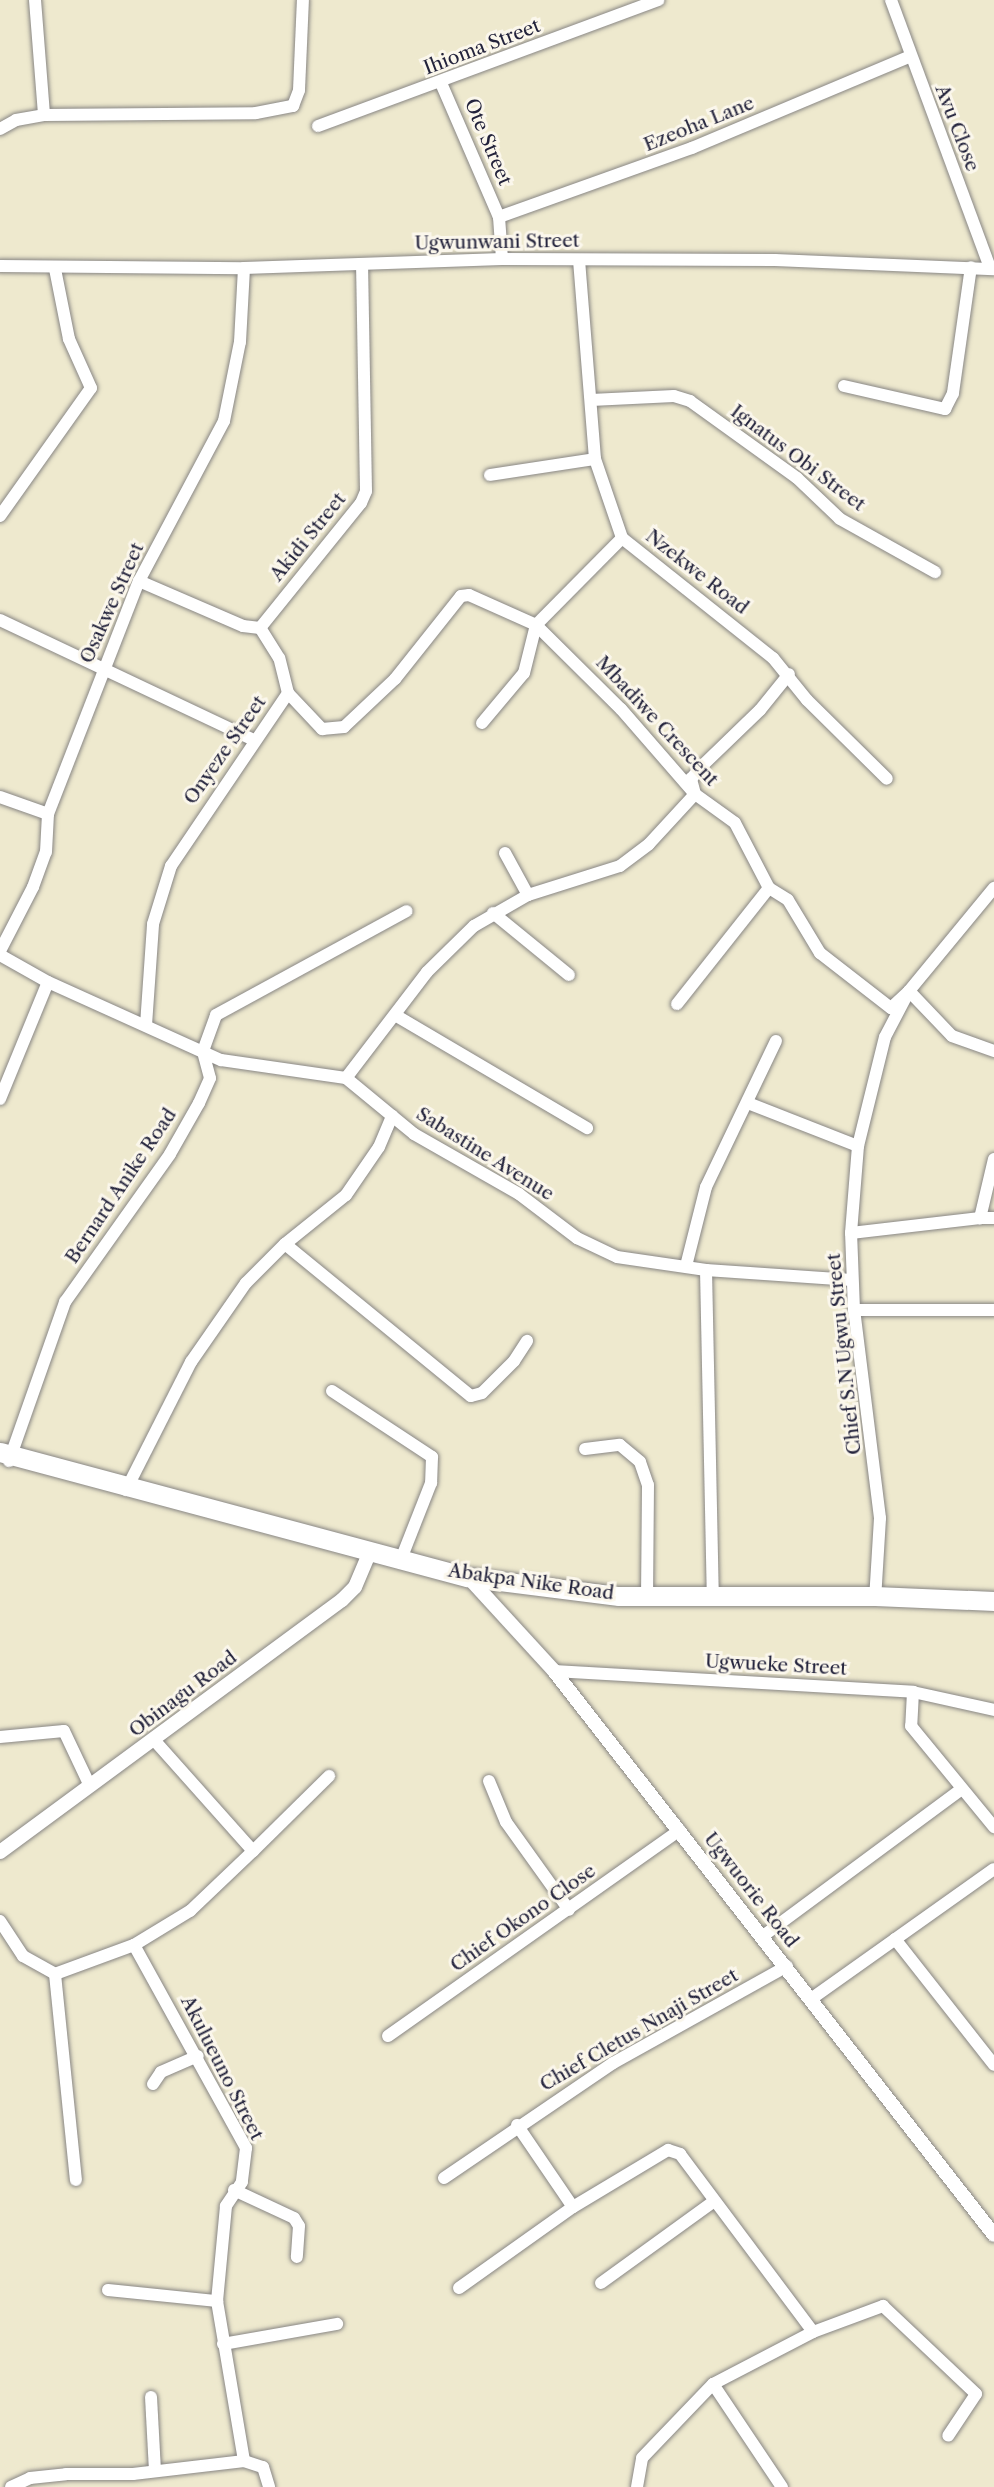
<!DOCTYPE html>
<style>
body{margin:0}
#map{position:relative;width:994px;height:2487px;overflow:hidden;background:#eee9ce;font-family:"Libre Caslon Text",serif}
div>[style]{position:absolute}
.roads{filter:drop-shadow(0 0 2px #888684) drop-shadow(0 0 2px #888684)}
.minor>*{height:12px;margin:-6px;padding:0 6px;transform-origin:6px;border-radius:6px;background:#fff}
.tertiary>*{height:14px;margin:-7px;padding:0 7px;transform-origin:7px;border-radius:7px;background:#fff}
.primary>*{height:19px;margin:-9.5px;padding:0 9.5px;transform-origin:9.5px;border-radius:9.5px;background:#fff}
span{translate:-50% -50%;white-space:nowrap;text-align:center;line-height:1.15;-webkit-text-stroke:6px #fbf7ec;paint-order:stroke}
.street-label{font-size:19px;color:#22223b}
</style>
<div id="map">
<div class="roads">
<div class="minor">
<div style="left:35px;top:0;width:115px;rotate:85.5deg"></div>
<div style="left:891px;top:0;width:286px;rotate:69.7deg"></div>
<div style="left:441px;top:83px;width:146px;rotate:66.6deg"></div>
<div style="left:499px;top:217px;width:42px;rotate:85.9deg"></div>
<div style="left:318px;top:126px;width:363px;rotate:-20.3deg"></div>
<div style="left:0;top:129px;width:18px;rotate:-29deg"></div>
<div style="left:16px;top:120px;width:28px;rotate:-10deg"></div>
<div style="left:44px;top:115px;width:212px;rotate:-0.5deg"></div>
<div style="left:256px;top:113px;width:38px;rotate:-11deg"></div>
<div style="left:293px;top:106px;width:17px;rotate:-69deg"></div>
<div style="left:299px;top:90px;width:90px;rotate:-87.5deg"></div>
<div style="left:499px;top:217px;width:205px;rotate:-19.7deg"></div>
<div style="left:692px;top:148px;width:235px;rotate:-22.8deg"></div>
<div style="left:579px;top:260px;width:200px;rotate:85.4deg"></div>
<div style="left:595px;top:459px;width:83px;rotate:71.1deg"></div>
<div style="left:622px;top:538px;width:193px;rotate:38.5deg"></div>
<div style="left:773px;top:658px;width:54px;rotate:51deg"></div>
<div style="left:807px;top:700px;width:112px;rotate:44.6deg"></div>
<div style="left:0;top:266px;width:244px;rotate:0.5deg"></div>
<div style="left:244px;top:268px;width:258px;rotate:-2deg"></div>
<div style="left:502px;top:259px;width:273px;rotate:0.2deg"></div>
<div style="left:775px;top:260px;width:219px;rotate:2.4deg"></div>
<div style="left:844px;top:386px;width:104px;rotate:12.8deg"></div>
<div style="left:945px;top:409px;width:18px;rotate:-63deg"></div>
<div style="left:953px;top:393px;width:127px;rotate:-81.9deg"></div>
<div style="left:591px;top:400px;width:83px;rotate:-2.8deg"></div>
<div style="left:674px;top:396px;width:17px;rotate:17deg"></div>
<div style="left:690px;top:401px;width:132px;rotate:35.7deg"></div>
<div style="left:797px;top:478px;width:59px;rotate:43.6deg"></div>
<div style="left:840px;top:519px;width:109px;rotate:29.2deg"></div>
<div style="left:490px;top:475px;width:106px;rotate:-8.7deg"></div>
<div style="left:0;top:516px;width:157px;rotate:-54.6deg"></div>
<div style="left:91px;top:388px;width:54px;rotate:-114.2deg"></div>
<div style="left:69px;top:339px;width:71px;rotate:-101.3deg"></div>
<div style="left:139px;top:581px;width:113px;rotate:23.4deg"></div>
<div style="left:243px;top:626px;width:17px;rotate:7deg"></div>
<div style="left:0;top:620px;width:281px;rotate:25.3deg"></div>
<div style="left:288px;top:693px;width:36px;rotate:-104deg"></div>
<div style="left:279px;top:658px;width:36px;rotate:-122deg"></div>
<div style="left:260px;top:628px;width:161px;rotate:-51.1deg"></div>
<div style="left:361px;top:503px;width:13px;rotate:-67deg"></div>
<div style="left:366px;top:491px;width:226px;rotate:-91deg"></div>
<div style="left:482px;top:723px;width:65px;rotate:-50deg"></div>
<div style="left:524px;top:673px;width:49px;rotate:-76deg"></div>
<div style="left:536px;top:625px;width:122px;rotate:-45.3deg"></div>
<div style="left:0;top:797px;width:51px;rotate:19.5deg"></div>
<div style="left:505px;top:853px;width:48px;rotate:61.3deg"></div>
<div style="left:493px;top:913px;width:98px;rotate:39.2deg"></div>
<div style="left:0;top:951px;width:72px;rotate:-62.7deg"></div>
<div style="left:33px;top:887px;width:37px;rotate:-70deg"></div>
<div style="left:46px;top:852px;width:38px;rotate:-87deg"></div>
<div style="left:48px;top:814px;width:250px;rotate:-68.7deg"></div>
<div style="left:139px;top:581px;width:181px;rotate:-62deg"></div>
<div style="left:224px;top:421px;width:81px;rotate:-78.6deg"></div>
<div style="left:240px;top:342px;width:74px;rotate:-86.9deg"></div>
<div style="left:0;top:955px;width:55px;rotate:29.4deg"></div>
<div style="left:48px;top:982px;width:190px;rotate:24.3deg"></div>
<div style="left:221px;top:1060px;width:126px;rotate:8.2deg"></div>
<div style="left:346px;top:1078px;width:88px;rotate:39.5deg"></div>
<div style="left:414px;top:1134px;width:121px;rotate:29.7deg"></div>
<div style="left:519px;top:1194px;width:73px;rotate:37.2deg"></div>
<div style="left:577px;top:1238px;width:44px;rotate:25.4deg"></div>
<div style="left:617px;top:1257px;width:90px;rotate:8.3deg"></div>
<div style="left:706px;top:1270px;width:146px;rotate:3.9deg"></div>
<div style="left:677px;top:1004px;width:148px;rotate:-51.6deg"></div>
<div style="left:395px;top:1015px;width:223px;rotate:30.5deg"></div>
<div style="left:146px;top:1025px;width:101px;rotate:-86deg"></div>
<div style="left:153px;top:924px;width:61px;rotate:-72.8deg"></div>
<div style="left:171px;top:866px;width:209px;rotate:-55.9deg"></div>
<div style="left:288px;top:693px;width:50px;rotate:46.6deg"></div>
<div style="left:322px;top:729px;width:22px;rotate:-5deg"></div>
<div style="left:344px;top:727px;width:70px;rotate:-43.3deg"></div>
<div style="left:395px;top:679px;width:106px;rotate:-51.5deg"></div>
<div style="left:461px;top:596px;width:8px;rotate:-7deg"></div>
<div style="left:469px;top:595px;width:73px;rotate:24.1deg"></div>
<div style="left:536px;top:625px;width:120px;rotate:44.7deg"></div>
<div style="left:621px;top:709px;width:113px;rotate:49deg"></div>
<div style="left:695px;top:794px;width:49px;rotate:35.9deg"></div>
<div style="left:735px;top:823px;width:73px;rotate:62.4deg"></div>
<div style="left:769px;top:888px;width:22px;rotate:32deg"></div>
<div style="left:788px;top:900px;width:62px;rotate:58.9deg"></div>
<div style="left:820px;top:953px;width:90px;rotate:37.8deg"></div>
<div style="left:891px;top:1008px;width:25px;rotate:-43deg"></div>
<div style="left:909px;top:991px;width:62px;rotate:46.3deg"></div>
<div style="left:952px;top:1036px;width:45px;rotate:19.7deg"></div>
<div style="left:346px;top:1078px;width:133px;rotate:-52.6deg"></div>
<div style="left:427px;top:972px;width:66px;rotate:-44.4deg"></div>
<div style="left:474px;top:926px;width:62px;rotate:-29.9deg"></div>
<div style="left:528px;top:895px;width:96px;rotate:-17.5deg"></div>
<div style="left:620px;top:866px;width:36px;rotate:-37deg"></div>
<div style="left:649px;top:844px;width:68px;rotate:-47.4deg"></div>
<div style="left:695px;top:794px;width:16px;rotate:-105deg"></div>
<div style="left:691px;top:779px;width:18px;rotate:-49deg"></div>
<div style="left:703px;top:765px;width:79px;rotate:-44deg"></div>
<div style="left:760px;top:710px;width:46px;rotate:-51.1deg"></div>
<div style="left:0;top:1099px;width:126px;rotate:-67.7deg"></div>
<div style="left:748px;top:1103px;width:118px;rotate:21.4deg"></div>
<div style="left:994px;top:1159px;width:61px;rotate:103.3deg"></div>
<div style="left:980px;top:1218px;width:14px"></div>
<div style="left:851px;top:1233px;width:130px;rotate:-6.6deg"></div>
<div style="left:285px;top:1244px;width:240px;rotate:39.3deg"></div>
<div style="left:471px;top:1396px;width:11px;rotate:-15deg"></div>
<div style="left:482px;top:1393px;width:45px;rotate:-45deg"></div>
<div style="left:514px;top:1361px;width:24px;rotate:-57deg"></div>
<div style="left:686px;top:1266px;width:81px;rotate:-75.8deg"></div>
<div style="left:706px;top:1187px;width:162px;rotate:-64.4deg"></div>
<div style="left:706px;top:1270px;width:325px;rotate:88.8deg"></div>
<div style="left:854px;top:1310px;width:140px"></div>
<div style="left:332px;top:1391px;width:120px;rotate:33.4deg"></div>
<div style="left:432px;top:1457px;width:26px;rotate:92deg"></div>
<div style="left:431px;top:1483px;width:82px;rotate:111.5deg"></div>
<div style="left:585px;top:1449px;width:35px;rotate:-7deg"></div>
<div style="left:620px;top:1445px;width:26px;rotate:40deg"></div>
<div style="left:640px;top:1462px;width:24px;rotate:71deg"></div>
<div style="left:648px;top:1485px;width:110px;rotate:90.5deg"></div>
<div style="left:9px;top:1461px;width:169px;rotate:-70.6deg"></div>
<div style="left:65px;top:1302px;width:181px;rotate:-54.6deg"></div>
<div style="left:170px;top:1154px;width:59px;rotate:-60.4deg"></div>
<div style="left:199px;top:1103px;width:27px;rotate:-66deg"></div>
<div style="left:210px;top:1078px;width:28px;rotate:-105deg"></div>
<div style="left:203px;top:1051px;width:38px;rotate:-70deg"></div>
<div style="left:216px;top:1015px;width:217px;rotate:-28.6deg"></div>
<div style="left:126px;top:1490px;width:144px;rotate:-63.1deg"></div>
<div style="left:191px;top:1362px;width:96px;rotate:-55.2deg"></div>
<div style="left:246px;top:1283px;width:55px;rotate:-45deg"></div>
<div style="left:285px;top:1244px;width:78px;rotate:-38.8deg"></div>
<div style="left:346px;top:1195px;width:58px;rotate:-55.5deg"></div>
<div style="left:379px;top:1147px;width:34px;rotate:-67deg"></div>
<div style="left:875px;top:1600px;width:82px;rotate:-86.5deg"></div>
<div style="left:880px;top:1518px;width:210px;rotate:-97.1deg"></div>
<div style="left:854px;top:1310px;width:77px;rotate:-92.2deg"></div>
<div style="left:851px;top:1233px;width:87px;rotate:-85.4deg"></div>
<div style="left:858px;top:1146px;width:112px;rotate:-76.1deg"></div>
<div style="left:885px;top:1037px;width:52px;rotate:-62.4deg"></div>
<div style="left:909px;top:991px;width:134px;rotate:-50.5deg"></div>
<div style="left:554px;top:1671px;width:360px;rotate:3.3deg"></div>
<div style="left:913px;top:1692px;width:83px;rotate:12.5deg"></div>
<div style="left:913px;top:1692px;width:34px;rotate:93deg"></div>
<div style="left:911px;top:1726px;width:131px;rotate:50.6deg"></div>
<div style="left:0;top:1737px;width:64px;rotate:-5.4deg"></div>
<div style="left:64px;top:1731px;width:61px;rotate:64.7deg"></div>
<div style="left:489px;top:1781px;width:44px;rotate:67.5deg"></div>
<div style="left:506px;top:1822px;width:108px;rotate:54.4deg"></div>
<div style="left:253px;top:1851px;width:107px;rotate:-44.6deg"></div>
<div style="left:0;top:1921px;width:42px;rotate:56.7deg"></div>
<div style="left:23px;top:1956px;width:37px;rotate:29deg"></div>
<div style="left:55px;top:1974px;width:84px;rotate:-20.2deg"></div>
<div style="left:134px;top:1945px;width:66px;rotate:-31.3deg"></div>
<div style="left:190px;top:1911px;width:87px;rotate:-43.6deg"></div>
<div style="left:253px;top:1851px;width:149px;rotate:-131.7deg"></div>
<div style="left:763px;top:1936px;width:247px;rotate:-36.5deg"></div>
<div style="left:895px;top:1939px;width:160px;rotate:51.8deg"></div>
<div style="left:134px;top:1945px;width:232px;rotate:61.1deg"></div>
<div style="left:246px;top:2148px;width:34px;rotate:97deg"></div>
<div style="left:242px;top:2182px;width:29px;rotate:124deg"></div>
<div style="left:226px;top:2206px;width:95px;rotate:95.4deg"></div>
<div style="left:217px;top:2301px;width:162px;rotate:80.4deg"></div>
<div style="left:244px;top:2461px;width:20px;rotate:18deg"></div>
<div style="left:263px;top:2467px;width:21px;rotate:73deg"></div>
<div style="left:55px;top:1974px;width:207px;rotate:84.2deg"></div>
<div style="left:811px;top:1999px;width:224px;rotate:-35.4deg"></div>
<div style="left:388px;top:2036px;width:357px;rotate:-35.2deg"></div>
<div style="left:153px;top:2084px;width:14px;rotate:-56deg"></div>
<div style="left:161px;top:2072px;width:40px;rotate:-23.4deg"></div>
<div style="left:517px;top:2125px;width:99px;rotate:55.7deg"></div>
<div style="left:444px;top:2178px;width:204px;rotate:-34.2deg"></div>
<div style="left:613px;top:2063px;width:199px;rotate:-29.1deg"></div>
<div style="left:234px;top:2190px;width:66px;rotate:25deg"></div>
<div style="left:294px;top:2218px;width:9px;rotate:58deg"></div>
<div style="left:299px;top:2226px;width:31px;rotate:94deg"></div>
<div style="left:601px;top:2283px;width:138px;rotate:-35.9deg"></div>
<div style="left:459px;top:2288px;width:140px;rotate:-35.4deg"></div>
<div style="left:573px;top:2207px;width:111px;rotate:-31deg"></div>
<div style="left:668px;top:2150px;width:13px;rotate:18deg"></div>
<div style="left:680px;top:2154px;width:222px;rotate:53.2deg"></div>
<div style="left:108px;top:2290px;width:110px;rotate:5.8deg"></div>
<div style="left:223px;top:2344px;width:116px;rotate:-10deg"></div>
<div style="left:713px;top:2384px;width:124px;rotate:56.2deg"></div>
<div style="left:151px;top:2397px;width:73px;rotate:86.9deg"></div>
<div style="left:11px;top:2487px;width:21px;rotate:-25deg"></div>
<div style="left:30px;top:2478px;width:36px;rotate:-6deg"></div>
<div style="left:66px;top:2474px;width:67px"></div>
<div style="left:133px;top:2474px;width:112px;rotate:-6.7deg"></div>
<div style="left:637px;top:2487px;width:29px;rotate:-80deg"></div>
<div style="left:642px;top:2458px;width:103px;rotate:-46.2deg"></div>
<div style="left:713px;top:2384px;width:113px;rotate:-27.5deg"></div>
<div style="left:813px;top:2332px;width:75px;rotate:-20.4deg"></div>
<div style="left:883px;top:2306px;width:128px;rotate:43.4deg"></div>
<div style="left:976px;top:2394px;width:50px;rotate:123.7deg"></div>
</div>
<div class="tertiary">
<div style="left:468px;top:1577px;width:127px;rotate:47.5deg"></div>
<div style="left:554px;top:1671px;width:715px;rotate:52.04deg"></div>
<div style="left:0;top:1852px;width:425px;rotate:-36.4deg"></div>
<div style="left:342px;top:1600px;width:18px;rotate:-45deg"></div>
<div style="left:355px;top:1587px;width:39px;rotate:-67deg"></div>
</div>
<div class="primary">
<div style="left:0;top:1452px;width:484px;rotate:15deg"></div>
<div style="left:468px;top:1577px;width:152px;rotate:7.2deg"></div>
<div style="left:619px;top:1596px;width:256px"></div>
<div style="left:875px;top:1596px;width:119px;rotate:2.4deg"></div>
</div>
</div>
<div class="street-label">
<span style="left:482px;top:47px;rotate:-21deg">Ihioma Street</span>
<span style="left:699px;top:124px;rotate:-22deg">Ezeoha Lane</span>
<span style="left:957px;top:128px;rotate:69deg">Avu Close</span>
<span style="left:488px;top:142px;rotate:67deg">Ote Street</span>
<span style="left:497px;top:242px;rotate:-1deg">Ugwunwani Street</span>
<span style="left:798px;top:458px;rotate:37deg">Ignatus Obi Street</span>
<span style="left:308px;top:537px;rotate:-51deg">Akidi Street</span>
<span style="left:697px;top:572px;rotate:38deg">Nzekwe Road</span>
<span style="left:112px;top:603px;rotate:-66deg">Osakwe Street</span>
<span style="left:657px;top:721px;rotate:47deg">Mbadiwe Crescent</span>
<span style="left:225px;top:750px;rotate:-55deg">Onyeze Street</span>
<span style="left:485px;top:1154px;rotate:32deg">Sabastine Avenue</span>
<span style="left:121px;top:1186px;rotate:-56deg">Bernard Anike Road</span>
<span style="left:844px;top:1354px;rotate:-96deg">Chief S.N Ugwu Street</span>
<span style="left:531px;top:1582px;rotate:8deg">Abakpa Nike Road</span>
<span style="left:776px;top:1665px;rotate:3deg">Ugwueke Street</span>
<span style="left:183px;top:1694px;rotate:-37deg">Obinagu Road</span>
<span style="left:751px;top:1890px;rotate:52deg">Ugwuorie Road</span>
<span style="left:523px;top:1918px;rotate:-35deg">Chief Okono Close</span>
<span style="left:639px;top:2030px;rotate:-30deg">Chief Cletus Nnaji Street</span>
<span style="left:222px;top:2068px;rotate:63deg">Akulueuno Street</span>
</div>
</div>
